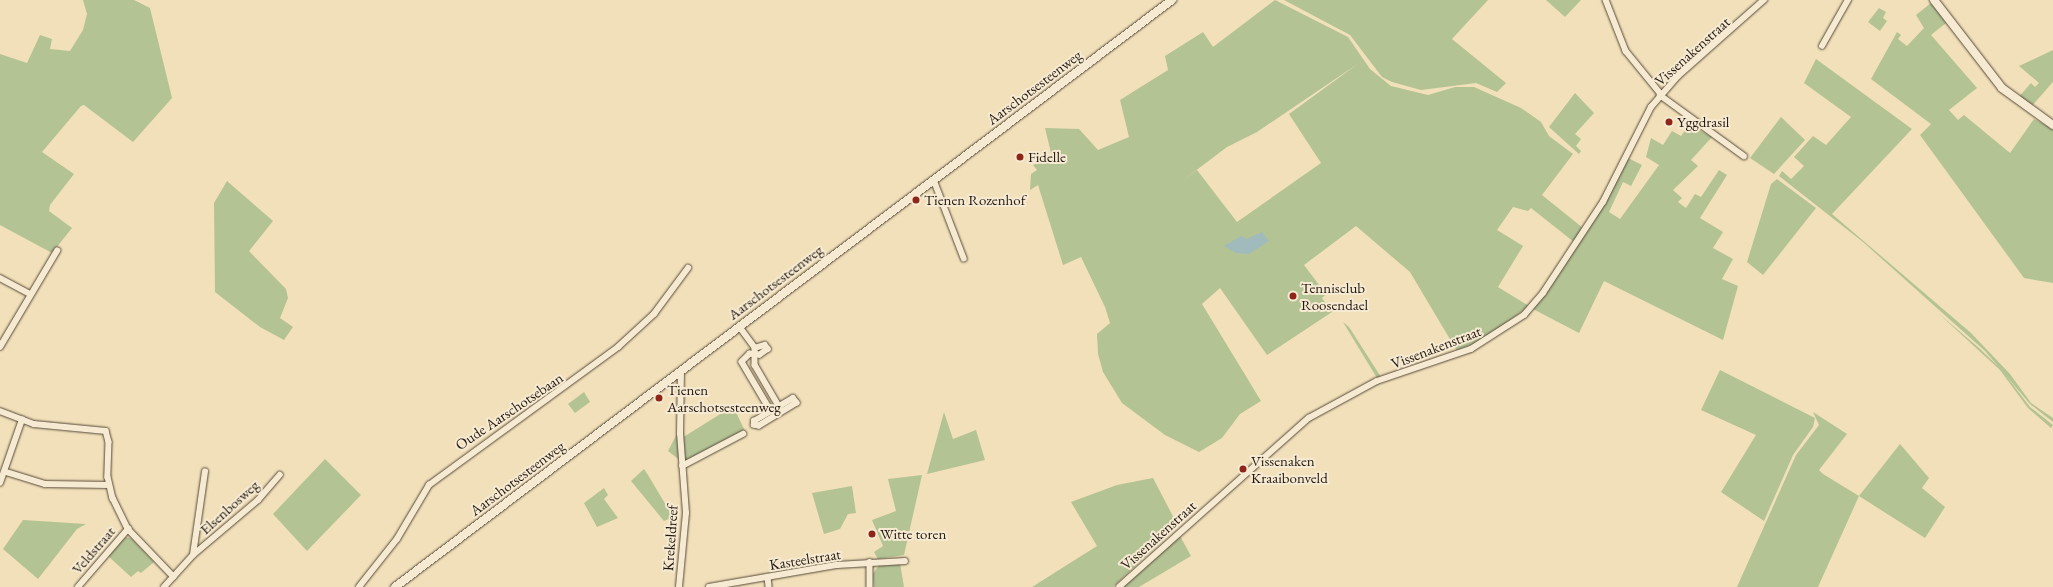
<!DOCTYPE html>
<style>
body{margin:0}
#map{position:relative;width:2053px;height:587px;overflow:hidden;background:#f1e0b9;font-family:"EB Garamond",serif}
div>[style]{position:absolute}
.green>*{inset:0;background:#b4c394}
.water>*{inset:0;background:#a1babb}
.roads{filter:drop-shadow(0 0 1px #56493a) drop-shadow(0 0 1px #56493a)}
.street>*{height:5.5px;margin:-2.75px;padding:0 2.75px;transform-origin:2.75px;border-radius:2.75px;background:#f6ebd2}
.secondary>*{height:8px;margin:-4px;padding:0 4px;transform-origin:4px;border-radius:4px;background:#f6ebd2}
.dots>*{width:11px;height:11px;translate:-50% -50%;box-sizing:border-box;border:2px solid #f6ebd2;border-radius:50%}
span{translate:-50% -50%;white-space:nowrap;text-align:center;line-height:1.15;-webkit-text-stroke:4px #f6ebd2;paint-order:stroke}
.street-label{font-size:15px;color:#231710}
.poi-label{font-size:15px;color:#231710}
.left{translate:0 -50%;text-align:left}
</style>
<div id="map">
<div class="green">
<div style="clip-path:polygon(83px 0,134px 0,150px 8px,172px 98px,133px 142px,84px 105px,81px 106px,42px 152px,74px 174px,50px 205px,49px 211px,72px 228px,52px 253px,0 225px,0 54px,27px 63px,40px 35px,52px 39px,50px 49px,70px 51px,83px 30px,87px 14px)"></div>
<div style="clip-path:polygon(evenodd,1275px 0,1348px 37px,1370px 69px,1391px 86px,1428px 95px,1455px 87px,1474px 87px,1521px 108px,1541px 122px,1549px 136px,1573px 154px,1542px 195px,1583px 228px,1574px 242px,1531px 208px,1528px 211px,1513px 207px,1497px 230px,1523px 246px,1498px 287px,1529px 306px,1486px 338px,1457px 351px,1410px 272px,1356px 226px,1304px 265px,1326px 294px,1322px 298px,1332px 312px,1267px 355px,1220px 288px,1202px 304px,1261px 401px,1240px 414px,1222px 438px,1199px 452px,1165px 435px,1122px 403px,1103px 372px,1098px 354px,1097px 334px,1110px 323px,1105px 307px,1081px 257px,1063px 265px,1038px 185px,1030px 190px,1031px 174px,1037px 170px,1033px 165px,1052px 157px,1045px 128px,1079px 129px,1098px 150px,1129px 137px,1120px 100px,1168px 70px,1165px 56px,1203px 32px,1213px 47px,1275px 0,1359px 63px,1289px 114px,1321px 163px,1237px 222px,1197px 170px,1182px 181px,1227px 147px,1257px 132px,1359px 63px)"></div>
<div style="clip-path:polygon(1284px 0,1488px 0,1452px 39px,1506px 83px,1497px 92px,1476px 83px,1421px 90px,1392px 82px,1382px 77px,1350px 35px)"></div>
<div style="clip-path:polygon(1546px 0,1581px 0,1565px 17px)"></div>
<div style="clip-path:polygon(1931px 3px,1946px 23px,1931px 35px,1977px 88px,1949px 110px,1958px 120px,1964px 115px,2010px 153px,2034px 119px,2053px 129px,2053px 283px,2024px 278px,1920px 135px,1931px 124px,1871px 79px,1897px 32px,1901px 35px,1898px 39px,1907px 46px,1924px 28px,1916px 15px)"></div>
<div style="clip-path:polygon(1879px 8px,1886px 12px,1883px 18px,1887px 21px,1880px 31px,1868px 22px)"></div>
<div style="clip-path:polygon(2053px 50px,2053px 82px,2030px 108px,2017px 99px,2031px 83px,2035px 87px,2039px 83px,2019px 66px)"></div>
<div style="clip-path:polygon(1816px 59px,1912px 129px,1832px 214px,1971px 333px,2010px 374px,2031px 403px,2053px 418px,2053px 422px,2030px 404px,1985px 351px,1863px 242px,1779px 176px,1782px 171px,1791px 179px,1804px 166px,1794px 157px,1813px 136px,1826px 145px,1851px 117px,1804px 83px)"></div>
<div style="clip-path:polygon(1575px 93px,1594px 113px,1575px 134px,1581px 139px,1576px 146px,1581px 151px,1579px 154px,1549px 127px)"></div>
<div style="clip-path:polygon(1781px 117px,1805px 140px,1774px 174px,1750px 158px)"></div>
<div style="clip-path:polygon(1689px 125px,1712px 137px,1691px 160px,1698px 166px,1673px 190px,1682px 198px,1678px 202px,1686px 208px,1695px 194px,1701px 197px,1719px 170px,1727px 175px,1700px 218px,1723px 232px,1713px 248px,1733px 259px,1722px 279px,1738px 286px,1723px 340px,1604px 281px,1579px 333px,1533px 309px,1596px 218px,1628px 158px,1642px 165px,1631px 186px,1623px 182px,1609px 212px,1620px 219px,1659px 165px,1646px 157px,1651px 138px,1663px 145px,1672px 131px,1681px 136px)"></div>
<div style="clip-path:polygon(1777px 179px,1816px 208px,1763px 275px,1747px 262px,1771px 184px)"></div>
<div style="clip-path:polygon(227px 181px,273px 221px,249px 251px,286px 289px,288px 298px,280px 318px,293px 327px,284px 340px,260px 327px,215px 292px,214px 203px)"></div>
<div style="clip-path:polygon(1938px 313px,1979px 348px,2001px 369px,2030px 407px,2053px 425px,2051px 428px,2028px 408px,2000px 370px)"></div>
<div style="clip-path:polygon(1343px 322px,1349px 327px,1381px 377px,1377px 378px)"></div>
<div style="clip-path:polygon(1720px 370px,1815px 418px,1813px 427px,1793px 455px,1764px 521px,1721px 492px,1756px 435px,1701px 410px)"></div>
<div style="clip-path:polygon(584px 392px,590px 402px,575px 413px,568px 404px)"></div>
<div style="clip-path:polygon(733px 406px,745px 431px,684px 463px,682px 438px)"></div>
<div style="clip-path:polygon(944px 412px,953px 439px,976px 430px,985px 460px,927px 474px)"></div>
<div style="clip-path:polygon(1813px 412px,1847px 434px,1819px 470px,1823px 474px,1859px 496px,1900px 444px,1929px 478px,1922px 488px,1945px 507px,1925px 538px,1859px 496px,1818px 587px,1737px 587px,1796px 455px,1819px 425px)"></div>
<div style="clip-path:polygon(679px 430px,681px 461px,668px 451px)"></div>
<div style="clip-path:polygon(325px 459px,361px 495px,307px 551px,273px 514px)"></div>
<div style="clip-path:polygon(644px 469px,648px 475px,673px 517px,664px 521px,631px 481px)"></div>
<div style="clip-path:polygon(922px 475px,904px 555px,878px 559px,874px 552px,883px 546px,872px 520px,896px 511px,888px 479px)"></div>
<div style="clip-path:polygon(1153px 478px,1178px 526px,1113px 587px,1032px 587px,1097px 546px,1071px 502px,1117px 485px)"></div>
<div style="clip-path:polygon(852px 486px,856px 513px,848px 514px,840px 529px,824px 534px,812px 493px)"></div>
<div style="clip-path:polygon(604px 488px,608px 495px,604px 499px,618px 518px,597px 527px,584px 503px)"></div>
<div style="clip-path:polygon(23px 520px,86px 524px,77px 529px,38px 579px,3px 549px)"></div>
<div style="clip-path:polygon(1180px 536px,1191px 556px,1139px 587px,1123px 587px)"></div>
<div style="clip-path:polygon(125px 537px,131px 538px,154px 562px,141px 573px,138px 571px,131px 577px,108px 556px)"></div>
<div style="clip-path:polygon(900px 563px,904px 587px,874px 587px,873px 574px,879px 565px)"></div>
</div>
<div class="water">
<div style="clip-path:polygon(1262px 232px,1269px 241px,1249px 254px,1236px 253px,1224px 246px,1241px 236px,1247px 239px)"></div>
</div>
<div class="roads">
<div class="street">
<div style="left:1606px;top:0;width:55px;rotate:68.6deg"></div>
<div style="left:1626px;top:51px;width:55px;rotate:50.9deg"></div>
<div style="left:1822px;top:46px;width:53px;rotate:-60.5deg"></div>
<div style="left:1660px;top:95px;width:104px;rotate:36deg"></div>
<div style="left:934px;top:180px;width:84px;rotate:69deg"></div>
<div style="left:0;top:278px;width:34px;rotate:28deg"></div>
<div style="left:740px;top:327px;width:26px;rotate:54deg"></div>
<div style="left:755px;top:348px;width:17px;rotate:90deg"></div>
<div style="left:755px;top:365px;width:48px;rotate:59.7deg"></div>
<div style="left:0;top:347px;width:112px;rotate:-59.3deg"></div>
<div style="left:755px;top:348px;width:10px;rotate:-17deg"></div>
<div style="left:765px;top:345px;width:5px;rotate:53deg"></div>
<div style="left:768px;top:349px;width:10px;rotate:143deg"></div>
<div style="left:760px;top:355px;width:10px;rotate:-174deg"></div>
<div style="left:750px;top:354px;width:11px;rotate:135deg"></div>
<div style="left:742px;top:362px;width:57px;rotate:59.4deg"></div>
<div style="left:793px;top:398px;width:6px;rotate:51deg"></div>
<div style="left:797px;top:403px;width:44px;rotate:148.8deg"></div>
<div style="left:759px;top:426px;width:5px;rotate:-169deg"></div>
<div style="left:754px;top:425px;width:4px;rotate:-90deg"></div>
<div style="left:754px;top:421px;width:45px;rotate:-30.5deg"></div>
<div style="left:0;top:411px;width:36px;rotate:21deg"></div>
<div style="left:34px;top:424px;width:72px;rotate:5.6deg"></div>
<div style="left:106px;top:431px;width:11px;rotate:75deg"></div>
<div style="left:109px;top:442px;width:35px;rotate:92deg"></div>
<div style="left:108px;top:477px;width:22px;rotate:77deg"></div>
<div style="left:113px;top:498px;width:34px;rotate:64deg"></div>
<div style="left:128px;top:529px;width:66px;rotate:46.2deg"></div>
<div style="left:682px;top:466px;width:69px;rotate:-27.7deg"></div>
<div style="left:6px;top:472px;width:41px;rotate:17.1deg"></div>
<div style="left:45px;top:484px;width:64px;rotate:0.9deg"></div>
<div style="left:0;top:483px;width:67px;rotate:-70.8deg"></div>
<div style="left:193px;top:555px;width:85px;rotate:-40.2deg"></div>
<div style="left:258px;top:500px;width:33px;rotate:-49deg"></div>
<div style="left:870px;top:562px;width:25px;rotate:90deg"></div>
<div style="left:768px;top:577px;width:10px;rotate:84deg"></div>
<div style="left:78px;top:587px;width:77px;rotate:-49.2deg"></div>
<div style="left:164px;top:587px;width:43px;rotate:-47.8deg"></div>
<div style="left:193px;top:555px;width:84px;rotate:-81.8deg"></div>
<div style="left:359px;top:587px;width:61px;rotate:-51.6deg"></div>
<div style="left:397px;top:539px;width:63px;rotate:-59.3deg"></div>
<div style="left:429px;top:485px;width:234px;rotate:-36.1deg"></div>
<div style="left:618px;top:347px;width:49px;rotate:-42.5deg"></div>
<div style="left:654px;top:314px;width:57px;rotate:-53.5deg"></div>
<div style="left:679px;top:587px;width:74px;rotate:-84.6deg"></div>
<div style="left:686px;top:513px;width:79px;rotate:-94.3deg"></div>
<div style="left:680px;top:434px;width:63px;rotate:-89.1deg"></div>
<div style="left:709px;top:587px;width:130px;rotate:-9.8deg"></div>
<div style="left:837px;top:565px;width:68px;rotate:-3.4deg"></div>
<div style="left:1119px;top:587px;width:254px;rotate:-41.7deg"></div>
<div style="left:1309px;top:418px;width:77px;rotate:-28.6deg"></div>
<div style="left:1377px;top:381px;width:99px;rotate:-18.8deg"></div>
<div style="left:1471px;top:349px;width:63px;rotate:-32.7deg"></div>
<div style="left:1524px;top:315px;width:29px;rotate:-49deg"></div>
<div style="left:1543px;top:293px;width:109px;rotate:-56.6deg"></div>
<div style="left:1603px;top:202px;width:106px;rotate:-63.2deg"></div>
<div style="left:1651px;top:107px;width:41px;rotate:-48.9deg"></div>
<div style="left:1678px;top:76px;width:115px;rotate:-41.5deg"></div>
</div>
<div class="secondary">
<div style="left:1934px;top:0;width:111px;rotate:52.3deg"></div>
<div style="left:2002px;top:88px;width:63px;rotate:36deg"></div>
<div style="left:395px;top:587px;width:974px;rotate:-37.07deg"></div>
</div>
</div>
<div class="dots">
<div style="left:1669px;top:122px;background:#8f2418"></div>
<div style="left:1020px;top:157px;background:#8f2418"></div>
<div style="left:916px;top:200px;background:#8f2418"></div>
<div style="left:1293px;top:296px;background:#8f2418"></div>
<div style="left:659px;top:398px;background:#8f2418"></div>
<div style="left:1243px;top:469px;background:#8f2418"></div>
<div style="left:872px;top:534px;background:#8f2418"></div>
</div>
<div class="street-label">
<span style="left:1692px;top:51px;rotate:-42deg">Vissenakenstraat</span>
<span style="left:1034px;top:87px;rotate:-37deg">Aarschotsesteenweg</span>
<span style="left:775px;top:282px;rotate:-37deg">Aarschotsesteenweg</span>
<span style="left:1436px;top:347px;rotate:-21deg">Vissenakenstraat</span>
<span style="left:509px;top:411px;rotate:-34deg">Oude Aarschotsebaan</span>
<span style="left:517px;top:478px;rotate:-37deg">Aarschotsesteenweg</span>
<span style="left:229px;top:507px;rotate:-42deg">Elsenbosweg</span>
<span style="left:1158px;top:535px;rotate:-42deg">Vissenakenstraat</span>
<span style="left:670px;top:538px;rotate:-86deg">Krekeldreef</span>
<span style="left:93px;top:550px;rotate:-49deg">Veldstraat</span>
<span style="left:805px;top:559px;rotate:-9deg">Kasteelstraat</span>
</div>
<div class="poi-label">
<span class="left" style="left:1677px;top:122px">Yggdrasil</span>
<span class="left" style="left:1028px;top:157px">Fidelle</span>
<span class="left" style="left:924px;top:200px">Tienen Rozenhof</span>
<span class="left" style="left:1301px;top:296px">Tennisclub<br>Roosendael</span>
<span class="left" style="left:667px;top:398px">Tienen<br>Aarschotsesteenweg</span>
<span class="left" style="left:1251px;top:469px">Vissenaken<br>Kraaibonveld</span>
<span class="left" style="left:880px;top:534px">Witte toren</span>
</div>
</div>
